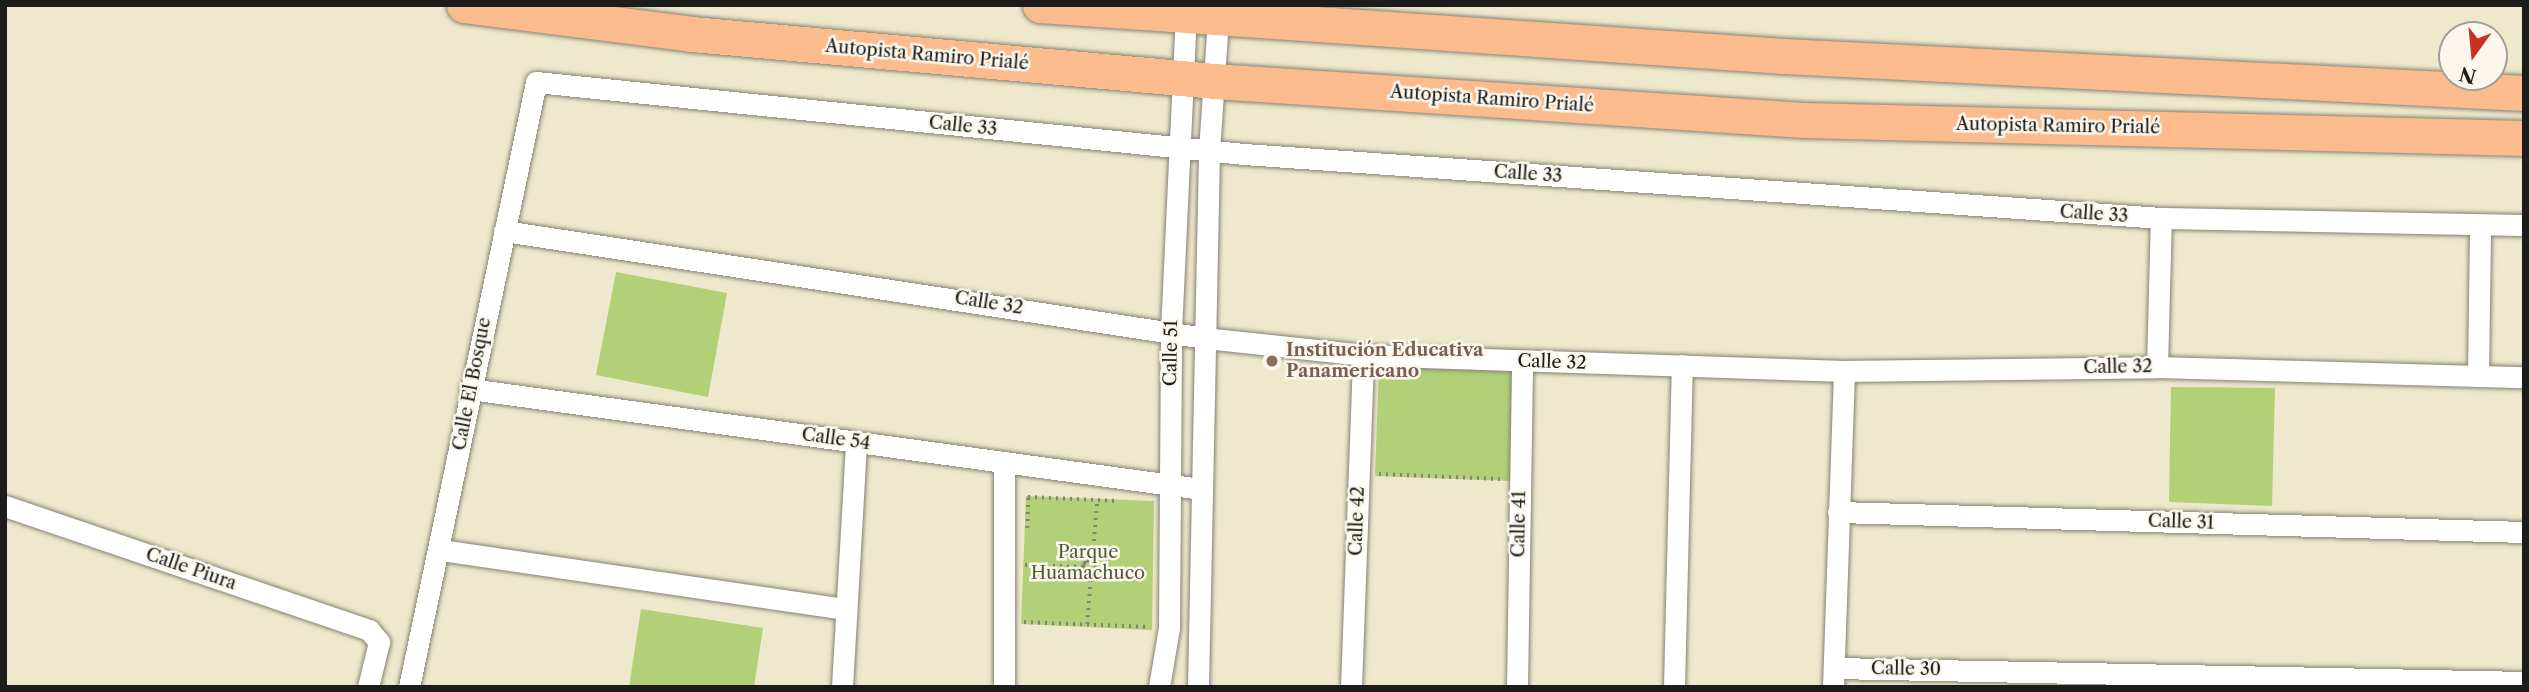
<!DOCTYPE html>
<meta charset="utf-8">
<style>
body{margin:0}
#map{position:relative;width:2529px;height:692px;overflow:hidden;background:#eee8cc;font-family:"Libre Caslon Text",serif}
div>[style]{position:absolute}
.green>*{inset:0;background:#b1d078}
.path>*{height:3.5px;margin-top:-1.75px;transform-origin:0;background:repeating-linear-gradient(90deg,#858274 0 2px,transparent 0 7px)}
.path>.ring{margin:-1.75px;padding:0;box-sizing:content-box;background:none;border:3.5px solid #858274;border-radius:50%}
.roads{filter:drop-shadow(0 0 2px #858274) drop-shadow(0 0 2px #858274)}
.minor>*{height:21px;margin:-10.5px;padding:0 10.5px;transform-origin:10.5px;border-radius:10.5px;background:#fff}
.trunk>*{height:35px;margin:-17.5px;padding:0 17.5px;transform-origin:17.5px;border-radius:17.5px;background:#fbbb8d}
.dots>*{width:19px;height:19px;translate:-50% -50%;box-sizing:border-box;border:4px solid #fbf7ec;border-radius:50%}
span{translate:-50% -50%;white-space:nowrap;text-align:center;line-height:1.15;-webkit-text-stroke:5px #fbf7ec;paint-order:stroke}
.street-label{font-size:18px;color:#1c1c1c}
.education-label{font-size:18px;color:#785e54;font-weight:700}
.left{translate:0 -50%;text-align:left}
.park-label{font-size:18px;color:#505b3c}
.frame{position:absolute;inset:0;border:7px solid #1c1c1c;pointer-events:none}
.north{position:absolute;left:2438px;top:21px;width:70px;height:70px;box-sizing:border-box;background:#fbf7ec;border:2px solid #a29f99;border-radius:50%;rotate:195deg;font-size:19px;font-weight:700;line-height:28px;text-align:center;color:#1c1c1c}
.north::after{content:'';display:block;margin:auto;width:24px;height:32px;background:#c8321e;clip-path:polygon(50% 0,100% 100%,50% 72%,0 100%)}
</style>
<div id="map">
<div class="green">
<div style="clip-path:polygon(616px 272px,727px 293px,708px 397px,596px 375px)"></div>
<div style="clip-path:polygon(1379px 366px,1514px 372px,1510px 481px,1375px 476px)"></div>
<div style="clip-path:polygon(2171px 387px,2275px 388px,2272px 506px,2169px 502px)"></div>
<div style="clip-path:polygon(1026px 496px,1154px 501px,1152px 630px,1021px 624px)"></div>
<div style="clip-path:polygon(641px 609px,763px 628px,754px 687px,629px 687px)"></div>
</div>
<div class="path">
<div style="left:1379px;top:474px;width:121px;rotate:2.4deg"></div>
<div style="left:1027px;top:528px;width:31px;rotate:-88deg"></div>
<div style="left:1028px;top:497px;width:91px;rotate:2.5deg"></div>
<div class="ring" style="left:1084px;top:561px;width:8.5px;height:8.5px"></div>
<div style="left:1092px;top:562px;width:62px;rotate:-85.4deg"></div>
<div style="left:1025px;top:565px;width:60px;rotate:1.9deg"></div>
<div style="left:1095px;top:568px;width:54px;rotate:2.1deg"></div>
<div style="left:1024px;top:622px;width:126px;rotate:2.3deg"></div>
<div style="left:1087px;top:624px;width:51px;rotate:-85.5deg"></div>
</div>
<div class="roads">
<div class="minor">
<div style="left:504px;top:231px;width:709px;rotate:8.68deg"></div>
<div style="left:1205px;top:338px;width:159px;rotate:6.1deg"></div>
<div style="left:1363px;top:355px;width:481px;rotate:1.9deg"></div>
<div style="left:1844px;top:371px;width:313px;rotate:-0.7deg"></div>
<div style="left:2157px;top:367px;width:367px;rotate:1.6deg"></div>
<div style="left:2157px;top:367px;width:149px;rotate:-88.5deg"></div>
<div style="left:2478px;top:375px;width:150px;rotate:-89.2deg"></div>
<div style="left:470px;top:389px;width:738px;rotate:7.79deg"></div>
<div style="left:5px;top:506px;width:385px;rotate:18.8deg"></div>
<div style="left:369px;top:630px;width:16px;rotate:50deg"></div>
<div style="left:379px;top:642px;width:46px;rotate:103.7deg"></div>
<div style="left:1838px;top:512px;width:686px;rotate:1.67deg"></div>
<div style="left:440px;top:550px;width:410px;rotate:8.3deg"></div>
<div style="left:1834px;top:668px;width:690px;rotate:1.16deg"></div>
<div style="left:409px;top:687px;width:618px;rotate:-78.14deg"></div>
<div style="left:536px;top:82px;width:712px;rotate:5.81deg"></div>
<div style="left:1244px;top:154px;width:919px;rotate:3.99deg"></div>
<div style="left:2161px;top:218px;width:363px;rotate:1.1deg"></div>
<div style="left:842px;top:687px;width:245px;rotate:-86.7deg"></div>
<div style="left:1004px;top:687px;width:225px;rotate:-90deg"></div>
<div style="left:1159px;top:687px;width:60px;rotate:-80.4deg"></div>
<div style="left:1169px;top:628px;width:297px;rotate:-89.6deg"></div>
<div style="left:1171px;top:331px;width:313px;rotate:-87.3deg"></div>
<div style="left:1198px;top:687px;width:536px;rotate:-88.82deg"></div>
<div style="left:1209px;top:151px;width:131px;rotate:-86.1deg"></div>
<div style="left:1351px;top:687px;width:332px;rotate:-87.9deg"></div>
<div style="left:1517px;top:687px;width:326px;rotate:-89.1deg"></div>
<div style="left:1674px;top:687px;width:322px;rotate:-88.6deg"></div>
<div style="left:1833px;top:687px;width:316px;rotate:-88deg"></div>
</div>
<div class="trunk">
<div style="left:464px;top:5px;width:230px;rotate:7.2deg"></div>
<div style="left:692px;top:34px;width:524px;rotate:5.14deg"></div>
<div style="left:1214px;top:81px;width:591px;rotate:3.78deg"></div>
<div style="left:1804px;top:120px;width:720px;rotate:1.43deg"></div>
<div style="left:1040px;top:5px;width:746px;rotate:3.92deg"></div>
<div style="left:1784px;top:56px;width:741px;rotate:2.86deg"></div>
</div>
</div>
<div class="dots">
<div style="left:1272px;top:361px;background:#8d6e63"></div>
</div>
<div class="street-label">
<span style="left:927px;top:55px;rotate:5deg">Autopista Ramiro Prialé</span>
<span style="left:1492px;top:99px;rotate:4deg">Autopista Ramiro Prialé</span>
<span style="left:963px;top:126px;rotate:6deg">Calle 33</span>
<span style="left:2058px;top:126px;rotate:1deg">Autopista Ramiro Prialé</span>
<span style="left:1528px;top:174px;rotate:4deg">Calle 33</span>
<span style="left:2094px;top:214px;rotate:4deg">Calle 33</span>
<span style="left:989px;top:303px;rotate:9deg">Calle 32</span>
<span style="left:1171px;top:353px;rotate:-89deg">Calle 51</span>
<span style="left:1552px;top:362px;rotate:2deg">Calle 32</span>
<span style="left:2118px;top:367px;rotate:-1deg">Calle 32</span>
<span style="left:472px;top:384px;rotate:-79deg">Calle El Bosque</span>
<span style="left:836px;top:439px;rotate:8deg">Calle 54</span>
<span style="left:1357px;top:521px;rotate:-88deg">Calle 42</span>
<span style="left:2181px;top:522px;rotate:2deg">Calle 31</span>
<span style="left:1519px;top:524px;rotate:-89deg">Calle 41</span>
<span style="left:191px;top:569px;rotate:19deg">Calle Piura</span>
<span style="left:1906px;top:669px;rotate:1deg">Calle 30</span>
</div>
<div class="education-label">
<span class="left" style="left:1286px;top:361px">Institución Educativa<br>Panamericano</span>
</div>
<div class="park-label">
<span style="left:1088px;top:563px">Parque<br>Huamachuco</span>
</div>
<div class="frame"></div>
<div class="north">N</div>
</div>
